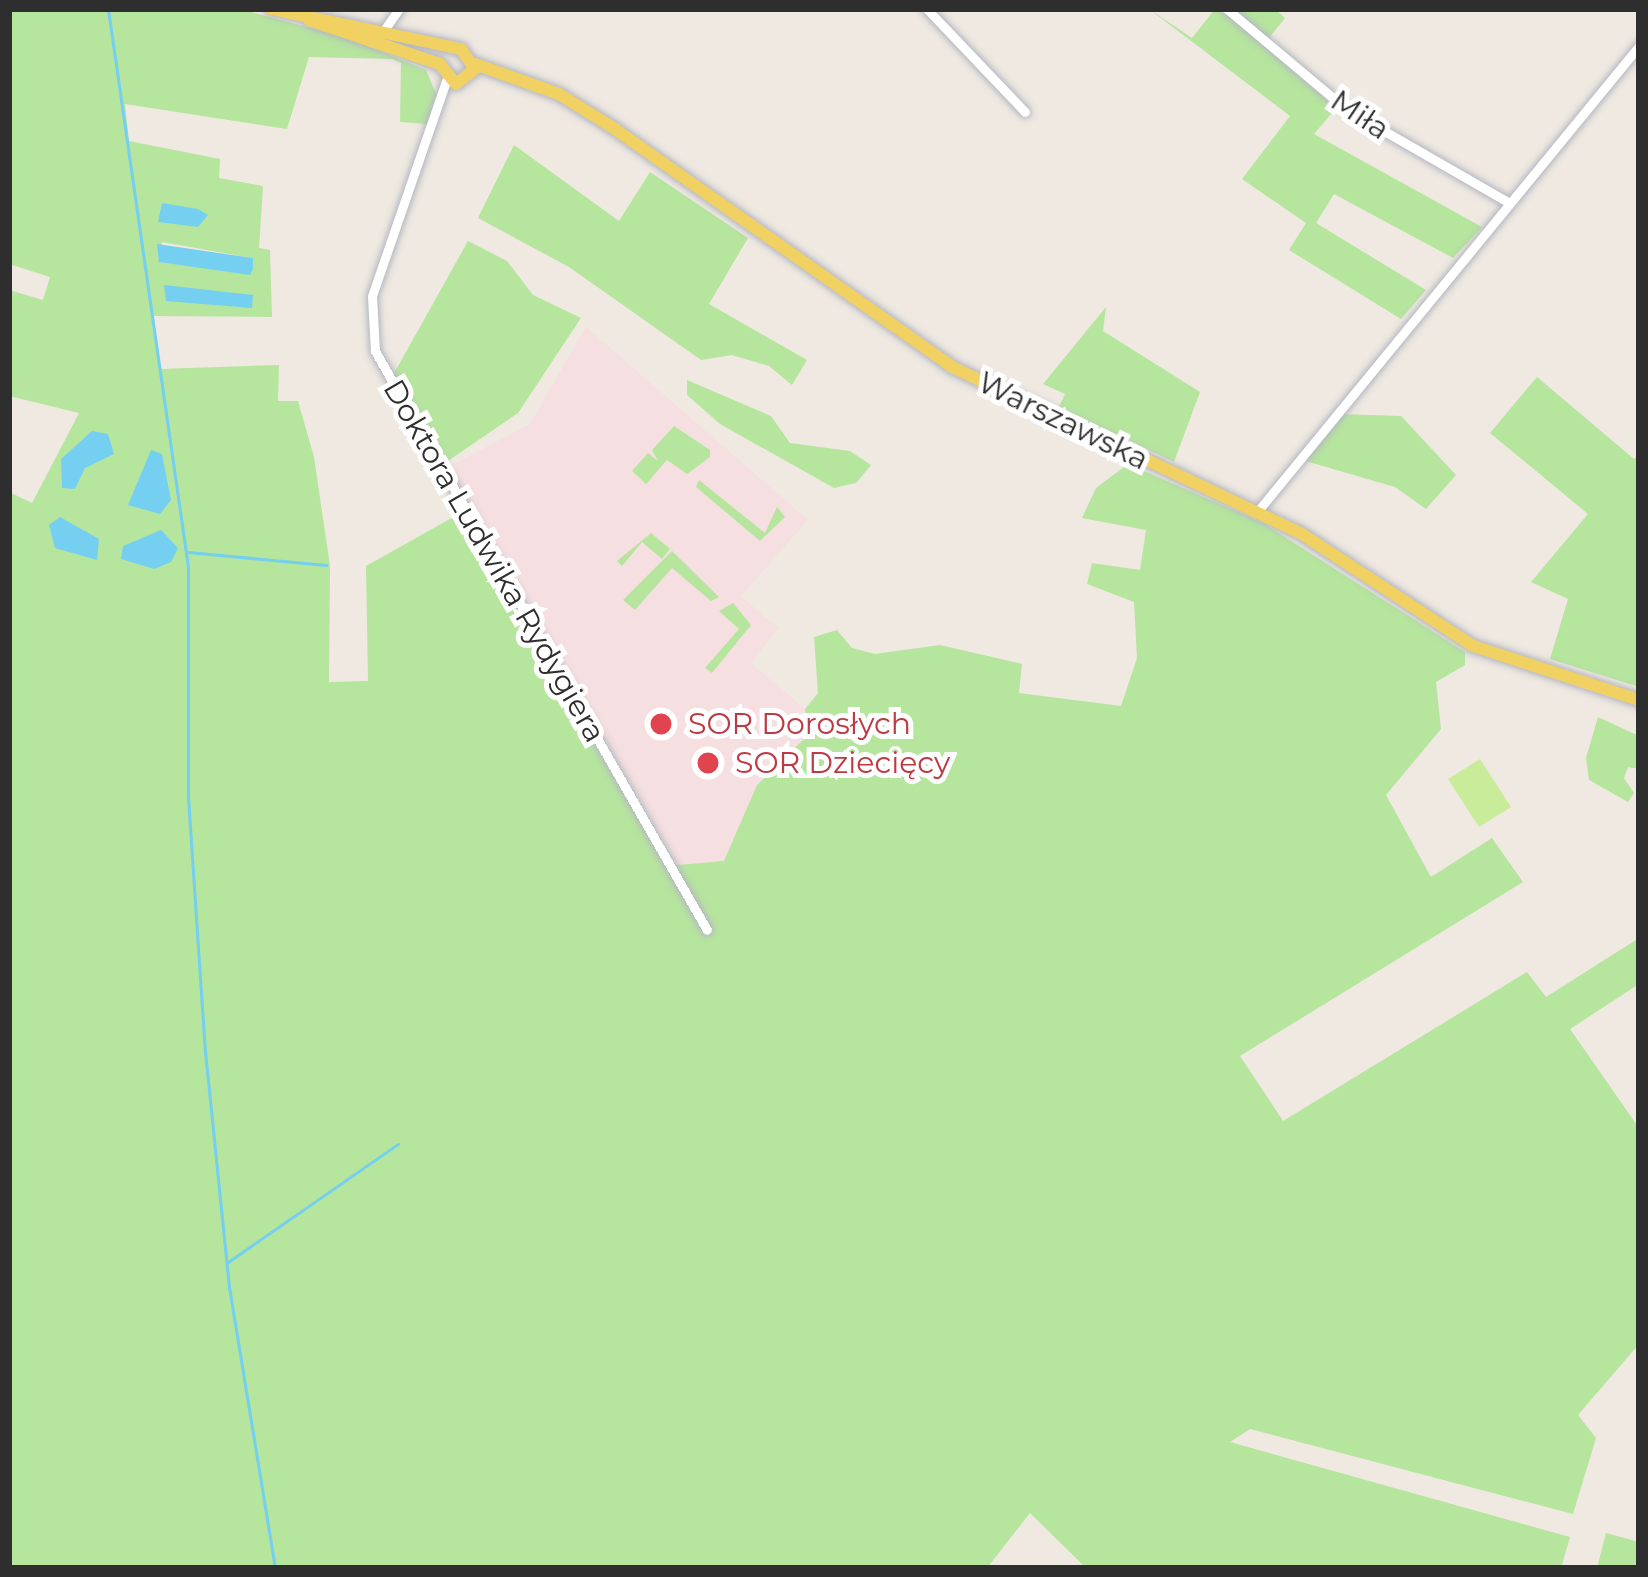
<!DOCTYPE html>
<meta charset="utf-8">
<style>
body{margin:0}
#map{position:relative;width:1648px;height:1577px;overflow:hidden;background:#efe9e1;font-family:Montserrat,sans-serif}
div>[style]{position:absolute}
.medical>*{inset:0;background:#f5dfe0}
.green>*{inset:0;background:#b6e59e}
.pitch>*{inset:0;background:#c9ec9a}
.water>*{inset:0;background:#75cff0}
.stream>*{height:3px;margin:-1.5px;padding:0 1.5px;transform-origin:1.5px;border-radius:1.5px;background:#75cff0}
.roads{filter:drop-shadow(0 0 3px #b4b7c1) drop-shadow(0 0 3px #b4b7c1)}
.minor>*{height:9px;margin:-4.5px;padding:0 4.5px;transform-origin:4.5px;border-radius:4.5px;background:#fff}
.major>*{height:12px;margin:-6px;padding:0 6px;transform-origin:6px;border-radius:6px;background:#f2d163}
.dots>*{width:33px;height:33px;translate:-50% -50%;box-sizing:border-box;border:6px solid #fff;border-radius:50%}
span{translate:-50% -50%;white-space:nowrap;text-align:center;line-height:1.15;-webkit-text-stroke:10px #fff;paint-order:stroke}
.street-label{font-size:30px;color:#2e2e2e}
.health-label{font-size:30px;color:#be3a42}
.left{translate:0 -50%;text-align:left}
.frame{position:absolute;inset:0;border:12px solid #2e2e2e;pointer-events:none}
</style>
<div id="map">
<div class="medical">
<div style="clip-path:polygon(586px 327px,808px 520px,741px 596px,778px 628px,751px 663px,805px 709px,806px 737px,757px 785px,725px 861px,679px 866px,447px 468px,530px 424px)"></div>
</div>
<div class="green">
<div style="clip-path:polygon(evenodd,9px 9px,240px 9px,348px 38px,426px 70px,437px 96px,428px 124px,400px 122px,401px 63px,392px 59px,309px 57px,287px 129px,125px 104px,129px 141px,220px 159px,219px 178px,263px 186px,259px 248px,270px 250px,272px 317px,153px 316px,160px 369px,279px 365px,278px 401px,298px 401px,314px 457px,330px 566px,329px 682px,368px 681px,366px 566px,457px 515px,667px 866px,724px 861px,757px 785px,806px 737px,805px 709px,818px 693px,814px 637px,837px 630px,852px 648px,875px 654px,940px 645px,1022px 664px,1019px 693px,1121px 706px,1137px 658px,1134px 602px,1087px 584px,1092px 563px,1140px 570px,1146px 530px,1082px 518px,1096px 488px,1128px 464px,1263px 523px,1465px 652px,1465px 665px,1436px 682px,1441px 729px,1386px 795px,1431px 877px,1492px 838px,1523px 882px,1240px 1056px,1283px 1121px,1527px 972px,1546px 997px,1639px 938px,1639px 984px,1570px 1029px,1639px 1128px,1639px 1344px,1578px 1415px,1596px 1438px,1573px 1514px,1250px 1429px,1230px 1442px,1570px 1537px,1561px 1568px,1086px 1568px,1030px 1513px,987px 1568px,9px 1568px,9px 492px,32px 503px,79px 413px,9px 396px,9px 290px,43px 300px,50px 277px,9px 264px,9px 9px,162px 242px,252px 258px,160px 262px,162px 242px)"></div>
<div style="clip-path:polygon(1149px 9px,1192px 38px,1215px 9px,1234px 19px,1242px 9px,1275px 9px,1285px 18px,1263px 45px,1336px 108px,1314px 134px,1482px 227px,1453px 258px,1334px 194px,1316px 223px,1426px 290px,1401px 319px,1289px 250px,1306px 223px,1242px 179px,1290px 116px)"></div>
<div style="clip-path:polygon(514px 145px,619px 221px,650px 172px,748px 238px,709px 304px,807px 360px,792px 385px,769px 366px,732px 355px,701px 360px,569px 267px,478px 218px)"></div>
<div style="clip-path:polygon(468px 241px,507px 261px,533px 295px,581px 318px,518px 413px,442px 465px,392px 377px)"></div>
<div style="clip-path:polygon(1106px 307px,1103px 331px,1200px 392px,1174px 462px,1059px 407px,1065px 394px,1043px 384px)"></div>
<div style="clip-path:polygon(1537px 377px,1634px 459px,1639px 455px,1639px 687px,1550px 659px,1568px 599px,1531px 582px,1588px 514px,1490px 433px)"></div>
<div style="clip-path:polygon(687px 380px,771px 416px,790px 443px,850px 451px,871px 465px,856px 483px,834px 488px,720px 424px,687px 395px)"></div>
<div style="clip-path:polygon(1339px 414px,1401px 416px,1456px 475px,1426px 509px,1395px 487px,1302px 460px)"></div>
<div style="clip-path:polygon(674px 426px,710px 450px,710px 457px,687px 474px,667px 460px,646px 484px,632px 471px,648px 453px,658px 461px,652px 450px)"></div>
<div style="clip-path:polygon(699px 480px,765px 533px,777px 507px,785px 517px,760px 541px,696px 487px)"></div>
<div style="clip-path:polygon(651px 533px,670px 549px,662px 559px,642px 542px,622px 566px,617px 561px)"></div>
<div style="clip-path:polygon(672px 551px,719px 597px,711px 601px,672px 568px,635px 610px,623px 600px)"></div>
<div style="clip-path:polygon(733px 603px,751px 625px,712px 673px,705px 668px,739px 629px,719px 611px)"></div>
<div style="clip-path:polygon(1598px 717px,1639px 736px,1639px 769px,1628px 767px,1624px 778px,1634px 793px,1628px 802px,1589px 780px,1586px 758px)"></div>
<div style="clip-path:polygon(1606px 1533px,1639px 1542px,1639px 1568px,1597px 1568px)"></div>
</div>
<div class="pitch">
<div style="clip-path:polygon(1480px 759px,1511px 807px,1479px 827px,1448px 779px)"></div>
</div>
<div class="water">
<div style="clip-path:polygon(162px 203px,198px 209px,208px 215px,198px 227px,158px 222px)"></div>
<div style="clip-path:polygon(157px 244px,253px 258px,253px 269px,250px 275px,159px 262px)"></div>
<div style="clip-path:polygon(164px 285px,253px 295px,252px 308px,166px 301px)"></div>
<div style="clip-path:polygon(92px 431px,108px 434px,114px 454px,85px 468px,75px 489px,62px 488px,61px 459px)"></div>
<div style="clip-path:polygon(151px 450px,162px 454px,171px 500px,160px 514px,128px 505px)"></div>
<div style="clip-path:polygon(60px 517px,99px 539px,97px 560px,55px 548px,49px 525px)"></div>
<div style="clip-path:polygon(161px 530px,178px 548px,171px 562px,154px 569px,121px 559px,123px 546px)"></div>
</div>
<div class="stream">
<div style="left:108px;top:9px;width:564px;rotate:81.84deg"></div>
<div style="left:188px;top:567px;width:230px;rotate:90deg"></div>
<div style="left:188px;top:797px;width:255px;rotate:86.2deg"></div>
<div style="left:205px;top:1051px;width:237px;rotate:84.2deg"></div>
<div style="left:229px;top:1287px;width:285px;rotate:80.7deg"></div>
<div style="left:188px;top:552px;width:139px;rotate:5.4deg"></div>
<div style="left:228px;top:1262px;width:207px;rotate:-34.8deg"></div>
</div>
<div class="roads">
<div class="minor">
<div style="left:927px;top:9px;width:142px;rotate:46.4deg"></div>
<div style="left:1227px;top:9px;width:155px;rotate:40deg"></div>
<div style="left:1346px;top:109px;width:187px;rotate:29.9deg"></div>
<div style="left:382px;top:33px;width:29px;rotate:-55deg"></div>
<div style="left:446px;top:81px;width:227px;rotate:109deg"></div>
<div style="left:372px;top:296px;width:55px;rotate:86.9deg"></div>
<div style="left:375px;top:351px;width:667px;rotate:60.17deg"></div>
<div style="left:1257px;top:512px;width:603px;rotate:-50.66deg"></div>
</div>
<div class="major">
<div style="left:271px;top:9px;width:194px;rotate:11.9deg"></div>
<div style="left:461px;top:49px;width:24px;rotate:55deg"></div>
<div style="left:475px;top:69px;width:24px;rotate:142deg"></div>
<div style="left:456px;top:84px;width:26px;rotate:-129deg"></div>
<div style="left:309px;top:20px;width:138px;rotate:18.6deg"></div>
<div style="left:475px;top:64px;width:89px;rotate:19.7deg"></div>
<div style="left:559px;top:94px;width:66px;rotate:32deg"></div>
<div style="left:615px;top:129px;width:413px;rotate:35.2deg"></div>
<div style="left:952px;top:367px;width:388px;rotate:25.5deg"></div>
<div style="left:1302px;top:534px;width:204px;rotate:33.2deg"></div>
<div style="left:1473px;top:646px;width:175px;rotate:18deg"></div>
</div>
</div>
<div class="dots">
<div style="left:661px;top:724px;background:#e0444e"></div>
<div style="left:708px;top:763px;background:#e0444e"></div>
</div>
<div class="street-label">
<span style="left:1360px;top:115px;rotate:34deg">Miła</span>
<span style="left:1063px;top:421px;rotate:26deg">Warszawska</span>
<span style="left:494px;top:561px;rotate:60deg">Doktora Ludwika Rydygiera</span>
</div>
<div class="health-label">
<span class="left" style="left:688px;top:724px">SOR Dorosłych</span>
<span class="left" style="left:735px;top:763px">SOR Dziecięcy</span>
</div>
<div class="frame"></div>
</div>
